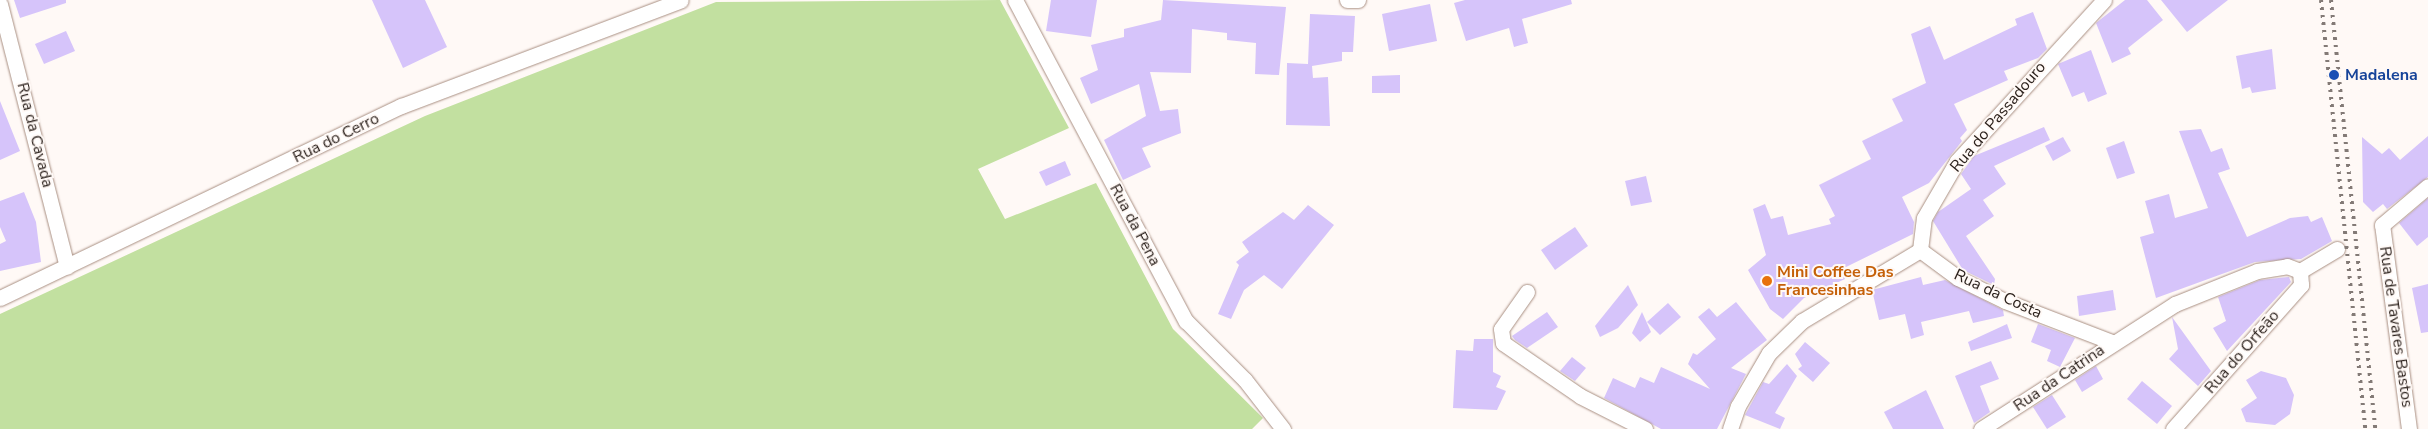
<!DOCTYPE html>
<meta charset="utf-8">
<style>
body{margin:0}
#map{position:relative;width:2428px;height:429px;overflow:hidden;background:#fff9f6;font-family:"Nunito Sans",sans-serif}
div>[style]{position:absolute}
.green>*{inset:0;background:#c2e0a0}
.building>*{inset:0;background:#d6c4fa}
.roads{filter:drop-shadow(0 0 1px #a98f82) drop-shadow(0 0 1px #a98f82)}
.street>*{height:15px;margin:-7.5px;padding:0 7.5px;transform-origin:7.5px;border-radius:7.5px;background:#fff}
.rail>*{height:4px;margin-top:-2px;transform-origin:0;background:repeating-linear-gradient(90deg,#837a76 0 2.5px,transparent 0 7.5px)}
.dots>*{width:14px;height:14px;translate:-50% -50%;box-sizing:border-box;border:2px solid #fff9f6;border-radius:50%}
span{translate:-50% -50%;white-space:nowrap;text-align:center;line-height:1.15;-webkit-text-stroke:4px #fff9f6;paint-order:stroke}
.transit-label{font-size:16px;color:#164399;font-weight:700}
.left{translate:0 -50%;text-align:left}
.street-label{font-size:16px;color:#2c221d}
.food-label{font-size:16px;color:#c56008;font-weight:700}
</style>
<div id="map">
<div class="green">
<div style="clip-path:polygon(1000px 0,1069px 128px,978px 169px,1005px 219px,1096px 183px,1173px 329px,1263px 418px,1252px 429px,0 429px,0 314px,425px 116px,716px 2px)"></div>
</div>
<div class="building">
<div style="clip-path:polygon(14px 0,66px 0,66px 3px,20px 18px)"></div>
<div style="clip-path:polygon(372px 0,425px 0,447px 47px,403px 68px)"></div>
<div style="clip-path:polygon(1051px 0,1097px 0,1091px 37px,1046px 31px)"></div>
<div style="clip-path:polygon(1163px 0,1286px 7px,1279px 75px,1255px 74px,1256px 43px,1227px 40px,1227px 33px,1192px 29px,1191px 73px,1150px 72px,1160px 111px,1178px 109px,1181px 133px,1142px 148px,1151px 167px,1123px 180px,1104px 140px,1146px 116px,1139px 84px,1091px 104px,1080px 78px,1098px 70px,1091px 45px,1124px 37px,1124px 29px,1161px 20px)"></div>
<div style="clip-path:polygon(1465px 0,1571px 0,1572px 4px,1522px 19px,1528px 43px,1514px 47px,1509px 28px,1466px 41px,1454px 3px)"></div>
<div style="clip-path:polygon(2125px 0,2147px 0,2163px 20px,2128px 48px,2131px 54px,2112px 63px,2096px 23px)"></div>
<div style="clip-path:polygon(2161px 0,2228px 0,2187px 32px)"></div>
<div style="clip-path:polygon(1430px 4px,1437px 41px,1389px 51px,1382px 14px)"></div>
<div style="clip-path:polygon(2033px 12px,2047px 49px,2038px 58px,2004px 71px,2008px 80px,1954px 104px,1967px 130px,1960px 138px,1962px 141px,1929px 183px,1902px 197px,1914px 222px,1913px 234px,1842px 269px,1845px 279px,1804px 298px,1783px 319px,1770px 309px,1748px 270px,1766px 255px,1753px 209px,1765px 204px,1771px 219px,1783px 216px,1788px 235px,1831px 224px,1829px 219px,1835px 216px,1819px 185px,1871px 159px,1862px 141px,1903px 121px,1892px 99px,1926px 83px,1911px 34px,1930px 26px,1944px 60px,2017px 25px,2015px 19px)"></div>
<div style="clip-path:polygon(1310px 14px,1355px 16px,1353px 52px,1342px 52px,1342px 61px,1312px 66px,1313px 78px,1328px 77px,1330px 126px,1286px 125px,1287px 63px,1308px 64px)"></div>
<div style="clip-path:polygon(66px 31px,75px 51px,44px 64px,35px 44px)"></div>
<div style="clip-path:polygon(2272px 49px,2276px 89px,2252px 93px,2250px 87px,2242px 89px,2236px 56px)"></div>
<div style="clip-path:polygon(2091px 50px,2107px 94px,2088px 102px,2084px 92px,2072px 97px,2058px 64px)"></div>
<div style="clip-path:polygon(1400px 75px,1400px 93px,1372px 93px,1372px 76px)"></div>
<div style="clip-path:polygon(0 101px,20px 151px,0 160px)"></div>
<div style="clip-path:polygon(2044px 127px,2050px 140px,1994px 166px,2006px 184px,1983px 200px,1994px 216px,1966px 236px,1995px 279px,1994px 285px,1963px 270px,1933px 221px,1938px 212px,1971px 189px,1961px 174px,1974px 156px)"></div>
<div style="clip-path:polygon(2201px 129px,2211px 152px,2222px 148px,2230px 169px,2218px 173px,2247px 237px,2290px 218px,2308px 216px,2311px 222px,2322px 217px,2332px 241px,2301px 259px,2255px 262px,2156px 298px,2140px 237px,2154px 233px,2145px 201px,2169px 194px,2175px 218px,2208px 208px,2179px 131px)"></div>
<div style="clip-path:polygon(2428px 136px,2428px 177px,2387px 209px,2383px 204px,2373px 212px,2363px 202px,2362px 137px,2382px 154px,2389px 148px,2400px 160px)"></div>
<div style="clip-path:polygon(2063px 137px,2071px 151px,2053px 161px,2045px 146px)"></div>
<div style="clip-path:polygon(2124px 141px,2135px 173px,2117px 179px,2106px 148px)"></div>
<div style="clip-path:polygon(1065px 161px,1071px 175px,1046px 186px,1039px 172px)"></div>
<div style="clip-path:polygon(1646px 176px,1652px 202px,1631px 206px,1625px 181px)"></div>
<div style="clip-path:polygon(24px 192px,36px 222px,41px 262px,0 271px,0 244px,6px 241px,0 227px,0 201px)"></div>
<div style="clip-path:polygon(2428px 198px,2428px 237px,2417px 246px,2399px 223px)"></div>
<div style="clip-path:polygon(1308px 205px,1334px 225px,1282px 289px,1264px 275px,1244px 290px,1231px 319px,1218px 314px,1239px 265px,1236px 262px,1249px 252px,1242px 242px,1283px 212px,1294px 220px)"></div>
<div style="clip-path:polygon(1575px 227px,1588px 246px,1555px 270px,1541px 250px)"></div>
<div style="clip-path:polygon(1921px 277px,1923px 285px,1945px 280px,2003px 310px,2004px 316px,1973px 323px,1969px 311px,1921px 322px,1924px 335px,1911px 339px,1905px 314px,1879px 320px,1872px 290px)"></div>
<div style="clip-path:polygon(2289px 277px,2291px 282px,2227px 351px,2213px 328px,2226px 321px,2218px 297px,2260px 280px)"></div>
<div style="clip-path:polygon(2428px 284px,2428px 332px,2421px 333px,2412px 288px)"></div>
<div style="clip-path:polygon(1628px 285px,1638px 305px,1618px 328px,1600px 337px,1595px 326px)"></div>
<div style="clip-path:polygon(2113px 290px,2116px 310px,2079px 316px,2077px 296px)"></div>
<div style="clip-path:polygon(1736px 302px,1767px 340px,1731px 368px,1746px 374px,1717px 429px,1661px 429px,1604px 398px,1613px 378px,1635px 388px,1640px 377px,1654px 383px,1661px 367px,1710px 389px,1688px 364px,1693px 353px,1697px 355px,1716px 339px,1698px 317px,1709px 308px,1717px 317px)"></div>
<div style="clip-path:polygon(1668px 303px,1681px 317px,1660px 335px,1647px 322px)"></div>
<div style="clip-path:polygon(1547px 312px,1558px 327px,1527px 348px,1515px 340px,1512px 336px)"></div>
<div style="clip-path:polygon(1642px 312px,1651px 332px,1640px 342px,1632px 333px)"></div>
<div style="clip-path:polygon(2172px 317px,2211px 371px,2198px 386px,2169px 359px,2178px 349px)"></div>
<div style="clip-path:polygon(2007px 324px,2012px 338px,1971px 351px,1968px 342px)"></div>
<div style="clip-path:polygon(2038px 324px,2075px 338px,2060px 367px,2047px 361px,2051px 350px,2031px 342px)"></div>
<div style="clip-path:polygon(1474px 339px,1493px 339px,1493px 372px,1501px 376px,1496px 387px,1506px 391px,1497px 410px,1453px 408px,1456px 350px,1473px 351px)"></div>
<div style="clip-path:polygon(1805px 342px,1830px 363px,1813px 382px,1798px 369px,1802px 366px,1795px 354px)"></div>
<div style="clip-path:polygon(1572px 357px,1586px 368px,1575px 381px,1560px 371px)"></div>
<div style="clip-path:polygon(1991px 361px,1999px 379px,1980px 386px,1990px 412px,1974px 423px,1955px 376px)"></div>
<div style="clip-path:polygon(1787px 364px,1797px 376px,1775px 413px,1785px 418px,1780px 429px,1745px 415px,1763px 382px,1769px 384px)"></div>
<div style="clip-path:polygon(2096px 366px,2103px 379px,2082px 392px,2075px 380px)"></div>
<div style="clip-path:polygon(2261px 371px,2286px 378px,2294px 395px,2290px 414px,2275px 425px,2246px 422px,2241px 409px,2257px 398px,2246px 380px)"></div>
<div style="clip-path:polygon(2142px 381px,2172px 406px,2157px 424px,2127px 399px)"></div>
<div style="clip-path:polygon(1926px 390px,1944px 429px,1893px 429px,1884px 412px)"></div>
<div style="clip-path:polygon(2052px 395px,2066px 417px,2047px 429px,2033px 407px)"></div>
</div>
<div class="roads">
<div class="street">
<div style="left:1015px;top:0;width:364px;rotate:62deg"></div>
<div style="left:1186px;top:321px;width:83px;rotate:45deg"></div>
<div style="left:1245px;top:380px;width:62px;rotate:52.2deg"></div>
<div style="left:1347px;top:0;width:11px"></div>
<div style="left:0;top:4px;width:271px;rotate:75.7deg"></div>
<div style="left:1920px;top:250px;width:32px;rotate:-83deg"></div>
<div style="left:1924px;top:218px;width:66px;rotate:-59.9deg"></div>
<div style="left:1957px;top:161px;width:218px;rotate:-47.6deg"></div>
<div style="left:1920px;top:250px;width:47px;rotate:36.4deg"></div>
<div style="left:1958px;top:278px;width:52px;rotate:26.1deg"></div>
<div style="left:2005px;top:301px;width:115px;rotate:21deg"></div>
<div style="left:2300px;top:271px;width:43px;rotate:-30.7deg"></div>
<div style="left:1527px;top:292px;width:45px;rotate:125.1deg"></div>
<div style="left:1501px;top:329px;width:14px;rotate:82deg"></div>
<div style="left:1503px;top:343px;width:93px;rotate:34.5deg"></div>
<div style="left:1580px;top:396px;width:73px;rotate:26.9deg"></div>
<div style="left:0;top:298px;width:445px;rotate:-25.6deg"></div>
<div style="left:401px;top:106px;width:299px;rotate:-20.7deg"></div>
<div style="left:1730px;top:429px;width:24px;rotate:-71deg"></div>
<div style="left:1738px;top:406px;width:61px;rotate:-59.7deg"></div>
<div style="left:1769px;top:353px;width:46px;rotate:-44.1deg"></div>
<div style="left:1802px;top:321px;width:138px;rotate:-31deg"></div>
<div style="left:1981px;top:429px;width:231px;rotate:-32.8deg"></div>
<div style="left:2175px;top:304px;width:88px;rotate:-21.9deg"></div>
<div style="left:2257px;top:271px;width:30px;rotate:-9deg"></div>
<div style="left:2287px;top:266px;width:14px;rotate:21deg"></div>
<div style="left:2173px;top:429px;width:193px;rotate:-48.4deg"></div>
<div style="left:2301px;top:285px;width:14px;rotate:-94deg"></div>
<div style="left:2409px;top:429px;width:206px;rotate:-97.5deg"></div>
<div style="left:2382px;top:225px;width:60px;rotate:-40.3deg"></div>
</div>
</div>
<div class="rail">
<div style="left:2321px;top:0;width:431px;rotate:84.1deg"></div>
<div style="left:2331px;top:0;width:431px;rotate:84.1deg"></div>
</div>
<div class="dots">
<div style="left:2334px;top:75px;background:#1a4fb4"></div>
<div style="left:1767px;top:281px;background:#e8710a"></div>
</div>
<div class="transit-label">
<span class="left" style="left:2345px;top:75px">Madalena</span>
</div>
<div class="street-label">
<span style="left:1998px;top:117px;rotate:-50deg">Rua do Passadouro</span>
<span style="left:35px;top:135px;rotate:76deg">Rua da Cavada</span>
<span style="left:336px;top:138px;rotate:-26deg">Rua do Cerro</span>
<span style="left:1135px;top:225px;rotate:62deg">Rua da Pena</span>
<span style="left:1998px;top:294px;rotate:25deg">Rua da Costa</span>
<span style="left:2396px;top:327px;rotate:82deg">Rua de Tavares Bastos</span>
<span style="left:2242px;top:352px;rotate:-49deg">Rua do Orfeão</span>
<span style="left:2059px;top:378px;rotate:-34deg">Rua da Catrina</span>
</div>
<div class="food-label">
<span class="left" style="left:1777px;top:281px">Mini Coffee Das<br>Francesinhas</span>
</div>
</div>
